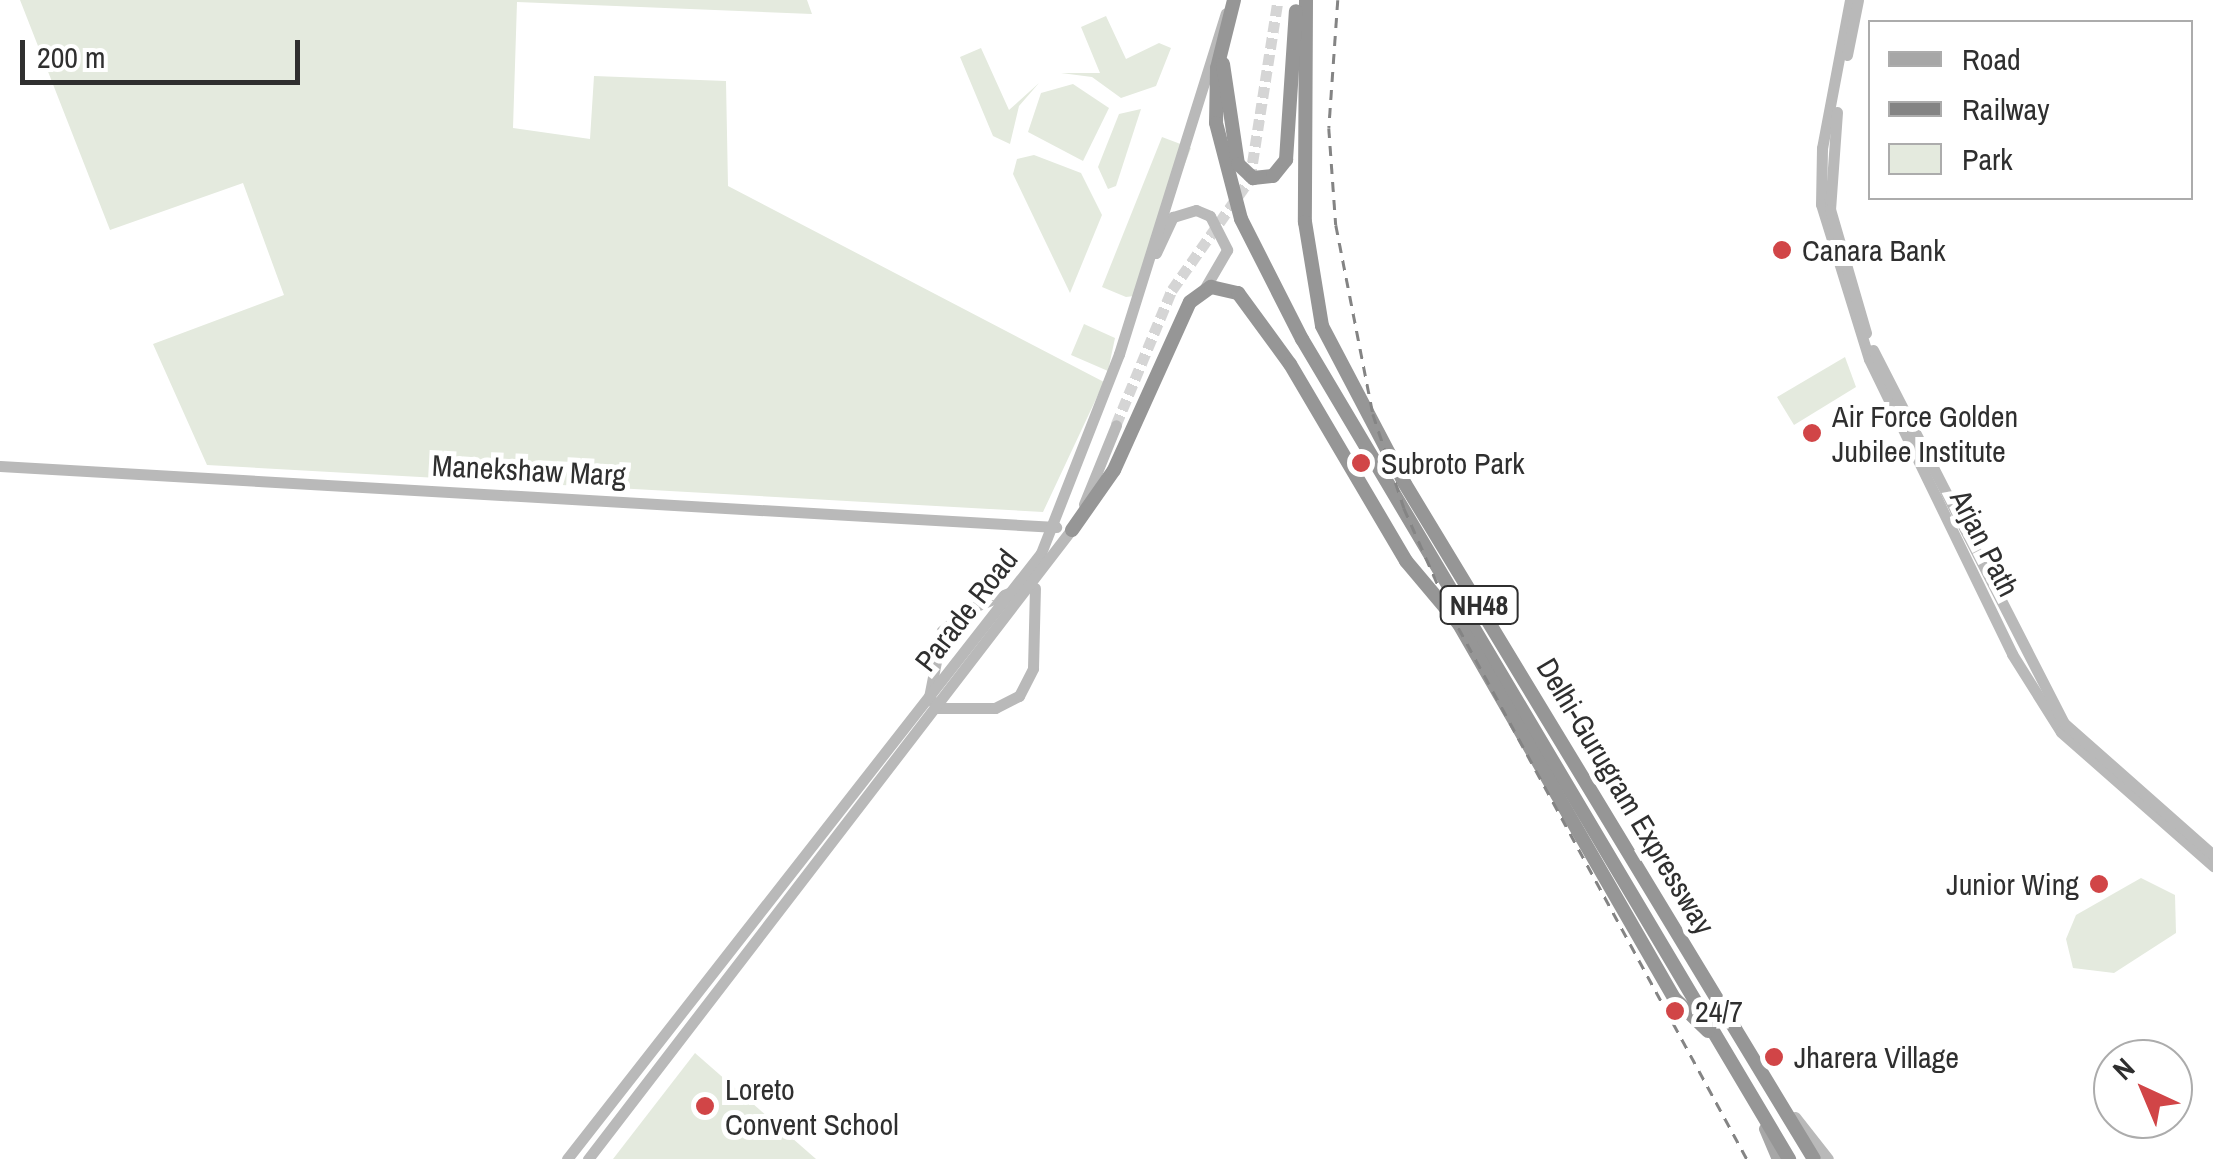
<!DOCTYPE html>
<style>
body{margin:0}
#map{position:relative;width:2213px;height:1159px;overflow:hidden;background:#fff;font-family:"Archivo Narrow",sans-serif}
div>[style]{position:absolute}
.green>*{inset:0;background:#e4eade}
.secondary-tunnel>*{height:11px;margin-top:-5.5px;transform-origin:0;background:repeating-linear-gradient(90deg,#d5d5d5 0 11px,transparent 0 16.5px)}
.secondary>*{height:11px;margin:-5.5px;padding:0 5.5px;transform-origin:5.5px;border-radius:5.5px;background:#b9b9b9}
.primary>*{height:12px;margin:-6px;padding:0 6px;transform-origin:6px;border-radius:6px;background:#a7a7a7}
.highway>*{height:14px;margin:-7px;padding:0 7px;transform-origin:7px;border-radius:7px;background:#969696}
.rail>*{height:2.5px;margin-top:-1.25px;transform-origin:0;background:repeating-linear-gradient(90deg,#848484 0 10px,transparent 0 18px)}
.dots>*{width:28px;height:28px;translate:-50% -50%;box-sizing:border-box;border:5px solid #fff;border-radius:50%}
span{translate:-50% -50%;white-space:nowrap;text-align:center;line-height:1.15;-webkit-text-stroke:10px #fff;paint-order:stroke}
.shield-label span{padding:2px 8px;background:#fff;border:2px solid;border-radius:8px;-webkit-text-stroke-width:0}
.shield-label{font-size:28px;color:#2f2f2f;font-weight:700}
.poi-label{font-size:30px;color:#2f2f2f}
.left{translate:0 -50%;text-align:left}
.right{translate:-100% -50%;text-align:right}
.street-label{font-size:30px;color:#2f2f2f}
.legend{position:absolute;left:1868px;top:20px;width:325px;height:180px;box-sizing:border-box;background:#fff;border:2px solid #acacac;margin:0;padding:12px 18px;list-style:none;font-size:30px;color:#2f2f2f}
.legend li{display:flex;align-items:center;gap:20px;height:50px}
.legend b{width:50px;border:2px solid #acacac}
.north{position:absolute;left:2093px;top:1039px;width:100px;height:100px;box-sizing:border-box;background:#fff;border:2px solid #acacac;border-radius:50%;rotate:316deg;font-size:28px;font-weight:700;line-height:40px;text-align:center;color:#2f2f2f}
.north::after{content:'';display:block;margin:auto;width:35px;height:45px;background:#d14547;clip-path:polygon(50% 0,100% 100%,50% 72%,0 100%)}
.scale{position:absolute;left:20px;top:40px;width:280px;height:45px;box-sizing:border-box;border:5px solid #2f2f2f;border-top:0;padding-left:12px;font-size:30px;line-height:35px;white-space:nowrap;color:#2f2f2f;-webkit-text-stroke:8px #fff;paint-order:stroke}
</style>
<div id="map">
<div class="green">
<div style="clip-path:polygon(20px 0,807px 0,812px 14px,517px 2px,513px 128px,590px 139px,594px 76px,726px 81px,728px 186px,1104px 382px,1043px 512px,207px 465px,153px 344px,284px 295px,243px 183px,110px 230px)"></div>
<div style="clip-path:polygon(1106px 16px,1126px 59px,1159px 43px,1171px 48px,1156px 86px,1121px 98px,1092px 77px,1061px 73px,1100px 73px,1081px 27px)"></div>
<div style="clip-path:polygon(981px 48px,1009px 110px,1039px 83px,1019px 106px,1010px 144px,993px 136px,960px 57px)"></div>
<div style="clip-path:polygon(1073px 84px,1109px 108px,1083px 161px,1028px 132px,1041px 93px)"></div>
<div style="clip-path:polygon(1141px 109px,1116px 186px,1108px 189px,1098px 167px,1119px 114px)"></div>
<div style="clip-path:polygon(1162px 137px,1191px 148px,1134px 296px,1126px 297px,1102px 287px)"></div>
<div style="clip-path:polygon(1034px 155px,1081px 173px,1102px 215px,1070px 293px,1013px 174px,1017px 159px)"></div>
<div style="clip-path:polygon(1084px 324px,1115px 338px,1108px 371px,1071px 355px)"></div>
<div style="clip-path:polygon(1845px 357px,1856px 387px,1794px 425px,1777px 397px)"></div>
<div style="clip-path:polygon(2141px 878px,2175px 895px,2176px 933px,2114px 973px,2073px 968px,2066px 939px,2076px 915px)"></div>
<div style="clip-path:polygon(695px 1053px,816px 1159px,613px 1159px)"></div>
</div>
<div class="secondary-tunnel">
<div style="left:1116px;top:425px;width:146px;rotate:-67.5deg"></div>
<div style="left:1172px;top:290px;width:136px;rotate:-54.9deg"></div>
<div style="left:1250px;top:179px;width:181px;rotate:-81.1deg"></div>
</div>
<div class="secondary">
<div style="left:1850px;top:0;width:151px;rotate:100.7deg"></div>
<div style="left:1822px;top:148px;width:56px;rotate:91deg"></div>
<div style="left:1821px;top:204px;width:162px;rotate:72.8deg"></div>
<div style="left:1869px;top:359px;width:328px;rotate:64.1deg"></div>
<div style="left:2012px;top:654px;width:92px;rotate:57.9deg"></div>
<div style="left:2061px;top:732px;width:203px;rotate:41.4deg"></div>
<div style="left:1847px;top:55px;width:56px;rotate:-78.7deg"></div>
<div style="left:1837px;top:112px;width:97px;rotate:94.1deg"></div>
<div style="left:1830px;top:209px;width:129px;rotate:73.8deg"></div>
<div style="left:1156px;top:253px;width:40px;rotate:-65deg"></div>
<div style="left:1173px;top:217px;width:24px;rotate:-17deg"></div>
<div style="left:1196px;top:210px;width:15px;rotate:23deg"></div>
<div style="left:1210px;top:216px;width:38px;rotate:63deg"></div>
<div style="left:1227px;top:250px;width:44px;rotate:120.1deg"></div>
<div style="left:1873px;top:350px;width:419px;rotate:62.9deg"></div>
<div style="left:2064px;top:723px;width:199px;rotate:41.5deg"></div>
<div style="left:0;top:466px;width:1058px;rotate:3.31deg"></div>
<div style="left:1084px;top:504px;width:85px;rotate:-67.9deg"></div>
<div style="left:1016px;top:590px;width:48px;rotate:158.2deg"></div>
<div style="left:971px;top:608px;width:37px;rotate:142deg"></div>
<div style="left:942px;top:631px;width:67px;rotate:101.1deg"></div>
<div style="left:929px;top:697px;width:14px;rotate:51deg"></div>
<div style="left:938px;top:708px;width:57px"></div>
<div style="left:995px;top:708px;width:27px;rotate:-27deg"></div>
<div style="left:1019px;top:696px;width:31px;rotate:-63deg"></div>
<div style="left:1033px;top:668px;width:80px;rotate:-88.6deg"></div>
<div style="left:1795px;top:1117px;width:53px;rotate:51.8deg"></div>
<div style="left:567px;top:1159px;width:769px;rotate:-51.97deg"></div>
<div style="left:1041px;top:553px;width:214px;rotate:-68.6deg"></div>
<div style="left:1119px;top:354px;width:357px;rotate:-72.6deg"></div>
<div style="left:588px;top:1159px;width:798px;rotate:-52.48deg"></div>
</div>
<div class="primary">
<div style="left:1765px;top:1129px;width:33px;rotate:67deg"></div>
</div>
<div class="highway">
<div style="left:1234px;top:0;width:70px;rotate:104deg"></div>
<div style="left:1217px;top:68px;width:55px;rotate:91deg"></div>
<div style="left:1216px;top:123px;width:99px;rotate:75.4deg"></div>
<div style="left:1241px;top:219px;width:135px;rotate:63.1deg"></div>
<div style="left:1302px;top:339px;width:954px;rotate:59.29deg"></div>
<div style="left:1306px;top:0;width:222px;rotate:90.3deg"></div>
<div style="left:1305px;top:222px;width:105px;rotate:80.7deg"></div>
<div style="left:1322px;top:326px;width:178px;rotate:62.3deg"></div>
<div style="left:1405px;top:484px;width:789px;rotate:58.79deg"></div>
<div style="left:1223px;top:64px;width:101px;rotate:81.5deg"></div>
<div style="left:1238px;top:164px;width:21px;rotate:43deg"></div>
<div style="left:1253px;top:178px;width:20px;rotate:-6deg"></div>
<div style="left:1273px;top:176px;width:21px;rotate:-51deg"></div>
<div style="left:1286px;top:160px;width:149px;rotate:-86.2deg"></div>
<div style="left:1072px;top:530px;width:73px;rotate:-55deg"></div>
<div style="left:1114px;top:470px;width:184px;rotate:-65.7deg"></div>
<div style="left:1190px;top:302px;width:26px;rotate:-36deg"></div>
<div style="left:1211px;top:287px;width:28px;rotate:13deg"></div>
<div style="left:1238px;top:293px;width:88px;rotate:53.8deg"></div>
<div style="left:1290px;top:364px;width:229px;rotate:59.5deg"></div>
<div style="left:1406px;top:561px;width:82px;rotate:49.9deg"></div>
<div style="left:1459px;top:624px;width:433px;rotate:60.1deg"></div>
<div style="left:1675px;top:999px;width:46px;rotate:44.1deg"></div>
</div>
<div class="rail">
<div style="left:1338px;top:0;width:128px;rotate:94deg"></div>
<div style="left:1329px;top:128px;width:97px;rotate:85.9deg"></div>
<div style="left:1336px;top:225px;width:193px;rotate:78.9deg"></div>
<div style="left:1373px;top:414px;width:99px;rotate:71.7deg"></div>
<div style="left:1404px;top:508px;width:114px;rotate:66.1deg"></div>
<div style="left:1450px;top:612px;width:622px;rotate:61.5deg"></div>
</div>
<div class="dots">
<div style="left:1782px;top:250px;background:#d14547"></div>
<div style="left:1812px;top:433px;background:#d14547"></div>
<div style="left:1361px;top:463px;background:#d14547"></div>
<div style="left:2099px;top:884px;background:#d14547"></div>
<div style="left:1675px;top:1011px;background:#d14547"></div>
<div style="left:1774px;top:1057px;background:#d14547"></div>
<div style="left:705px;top:1106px;background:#d14547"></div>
</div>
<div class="shield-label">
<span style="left:1479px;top:605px">NH48</span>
</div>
<div class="poi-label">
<span class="left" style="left:1802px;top:250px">Canara Bank</span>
<span class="left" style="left:1832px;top:433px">Air Force Golden<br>Jubilee Institute</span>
<span class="left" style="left:1381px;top:463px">Subroto Park</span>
<span class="right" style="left:2079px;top:884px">Junior Wing</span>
<span class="left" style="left:1695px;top:1011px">24/7</span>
<span class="left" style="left:1794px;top:1057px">Jharera Village</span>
<span class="left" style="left:725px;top:1106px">Loreto<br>Convent School</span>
</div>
<div class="street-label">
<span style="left:529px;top:470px;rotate:3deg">Manekshaw Marg</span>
<span style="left:1985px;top:543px;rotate:63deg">Arjan Path</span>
<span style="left:966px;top:610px;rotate:-52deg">Parade Road</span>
<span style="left:1626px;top:796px;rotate:59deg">Delhi-Gurugram Expressway</span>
</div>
<ul class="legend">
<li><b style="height:12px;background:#a7a7a7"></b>Road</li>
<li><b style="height:12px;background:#848484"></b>Railway</li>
<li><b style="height:28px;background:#e4eade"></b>Park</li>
</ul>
<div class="north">N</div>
<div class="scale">200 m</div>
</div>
